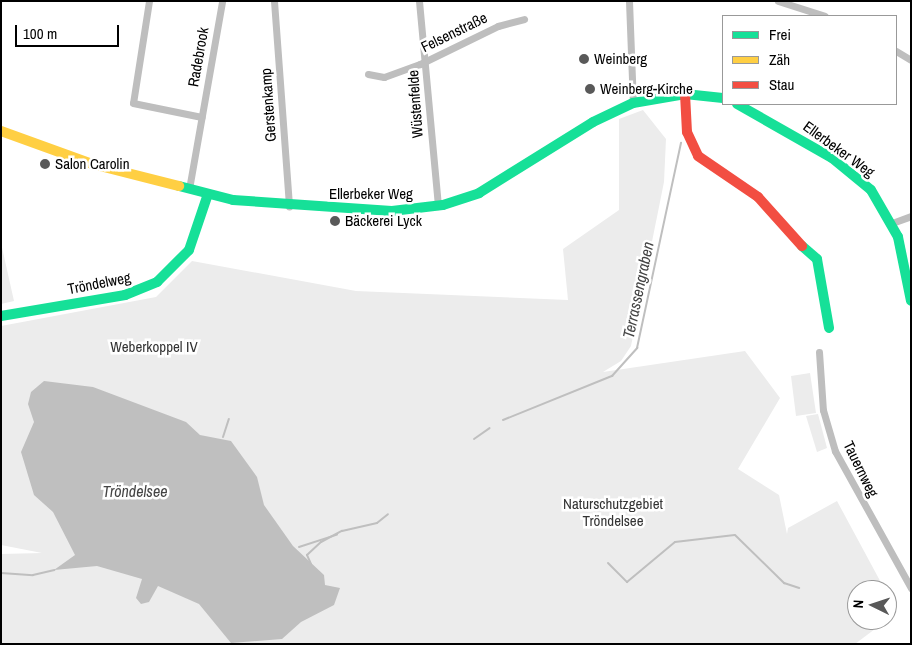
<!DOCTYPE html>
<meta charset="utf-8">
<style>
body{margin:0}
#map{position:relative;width:912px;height:645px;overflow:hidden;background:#fff;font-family:"Archivo Narrow",sans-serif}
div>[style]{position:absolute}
.green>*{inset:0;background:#ececec}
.water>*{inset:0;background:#bfbfbf}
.stream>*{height:2px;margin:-1px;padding:0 1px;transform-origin:1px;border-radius:1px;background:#bfbfbf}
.street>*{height:7px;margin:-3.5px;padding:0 3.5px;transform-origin:3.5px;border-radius:3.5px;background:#bebebe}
.fast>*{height:10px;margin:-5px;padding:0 5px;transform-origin:5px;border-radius:5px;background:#16e098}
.slow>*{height:10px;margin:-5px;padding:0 5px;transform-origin:5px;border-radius:5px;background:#ffcf43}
.jam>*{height:10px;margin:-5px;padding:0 5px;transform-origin:5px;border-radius:5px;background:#f24e42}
.dots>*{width:14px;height:14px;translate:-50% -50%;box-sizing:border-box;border:2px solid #fff;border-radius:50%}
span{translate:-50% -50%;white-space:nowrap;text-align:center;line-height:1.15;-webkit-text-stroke:5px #fff;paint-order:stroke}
.street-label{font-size:15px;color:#000}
.poi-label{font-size:15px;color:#000}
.left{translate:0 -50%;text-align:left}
.park-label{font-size:15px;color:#333}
.water-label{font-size:16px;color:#444;font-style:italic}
.frame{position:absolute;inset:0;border:2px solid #000;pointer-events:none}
.legend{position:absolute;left:722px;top:15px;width:175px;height:90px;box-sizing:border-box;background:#fff;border:1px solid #999;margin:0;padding:6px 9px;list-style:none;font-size:15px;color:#000}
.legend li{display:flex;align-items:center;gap:10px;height:25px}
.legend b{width:25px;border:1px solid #999}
.north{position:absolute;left:847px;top:580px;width:50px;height:50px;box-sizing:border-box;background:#fff;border:1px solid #999;border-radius:50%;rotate:274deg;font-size:14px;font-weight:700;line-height:20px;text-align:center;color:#000}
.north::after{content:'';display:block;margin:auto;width:18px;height:22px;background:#595959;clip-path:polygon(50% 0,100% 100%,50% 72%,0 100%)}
.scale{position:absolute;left:15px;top:25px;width:104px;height:22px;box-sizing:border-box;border:2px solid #000;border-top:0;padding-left:6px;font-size:15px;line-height:18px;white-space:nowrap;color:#000;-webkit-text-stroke:4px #fff;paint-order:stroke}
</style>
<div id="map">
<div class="green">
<div style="clip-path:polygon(643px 110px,666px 139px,664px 182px,631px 346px,621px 361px,603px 372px,745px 351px,780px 398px,738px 469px,779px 495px,787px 534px,788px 528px,837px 501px,885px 590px,857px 590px,857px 620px,887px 620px,855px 644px,1px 644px,1px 554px,42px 553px,1px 545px,1px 326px,156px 297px,192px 261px,356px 291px,568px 300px,563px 249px,619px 210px,619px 119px)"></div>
<div style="clip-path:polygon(1px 243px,14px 301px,1px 304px)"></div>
<div style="clip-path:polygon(810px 373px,816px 413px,796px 416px,791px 376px)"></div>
<div style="clip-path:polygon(818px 414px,827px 448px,817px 452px,806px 416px)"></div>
</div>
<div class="water">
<div style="clip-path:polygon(44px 381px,93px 387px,186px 422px,200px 435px,231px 441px,257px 477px,264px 505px,293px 546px,324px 575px,325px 585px,340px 588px,334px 605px,301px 622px,282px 639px,231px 643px,199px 604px,158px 586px,149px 602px,141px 604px,136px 598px,142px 579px,97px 566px,54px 570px,75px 555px,53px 512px,34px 495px,21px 452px,34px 422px,28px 404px,31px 392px)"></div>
</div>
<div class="stream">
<div style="left:503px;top:420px;width:118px;rotate:-22deg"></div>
<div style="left:612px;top:376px;width:38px;rotate:-48deg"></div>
<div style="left:637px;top:348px;width:210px;rotate:-77.9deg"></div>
<div style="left:223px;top:437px;width:19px;rotate:-72deg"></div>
<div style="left:474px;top:439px;width:19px;rotate:-35deg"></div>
<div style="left:299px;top:547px;width:40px;rotate:-18deg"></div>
<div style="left:608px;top:563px;width:27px;rotate:45deg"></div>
<div style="left:627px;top:582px;width:62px;rotate:-39.8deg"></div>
<div style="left:675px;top:542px;width:60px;rotate:-6.7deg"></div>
<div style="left:735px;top:535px;width:69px;rotate:44.4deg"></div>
<div style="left:784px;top:583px;width:16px;rotate:18deg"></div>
<div style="left:311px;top:564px;width:10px;rotate:-114deg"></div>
<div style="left:307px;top:555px;width:19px;rotate:-43deg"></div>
<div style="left:321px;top:542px;width:24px;rotate:-28deg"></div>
<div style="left:342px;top:531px;width:36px;rotate:-13deg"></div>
<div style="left:377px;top:523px;width:14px;rotate:-39deg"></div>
<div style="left:1px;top:573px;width:32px;rotate:4deg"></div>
<div style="left:33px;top:575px;width:22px;rotate:-13deg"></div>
</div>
<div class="street">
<div style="left:149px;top:1px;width:103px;rotate:98.9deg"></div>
<div style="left:133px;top:103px;width:70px;rotate:11.5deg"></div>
<div style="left:274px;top:1px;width:206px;rotate:85.8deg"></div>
<div style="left:419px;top:1px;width:206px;rotate:84.7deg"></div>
<div style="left:629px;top:1px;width:102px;rotate:87.8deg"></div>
<div style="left:778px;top:1px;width:49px;rotate:17.7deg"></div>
<div style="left:896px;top:51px;width:17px;rotate:31deg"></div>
<div style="left:368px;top:74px;width:16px;rotate:11deg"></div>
<div style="left:384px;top:77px;width:38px;rotate:-20deg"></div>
<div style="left:420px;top:64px;width:87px;rotate:-26deg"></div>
<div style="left:498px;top:26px;width:27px;rotate:-15deg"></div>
<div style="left:189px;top:189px;width:191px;rotate:-80deg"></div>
<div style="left:892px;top:223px;width:20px;rotate:-20deg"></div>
<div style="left:819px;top:352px;width:58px;rotate:86.1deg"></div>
<div style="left:823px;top:410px;width:43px;rotate:73.7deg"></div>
<div style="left:835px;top:451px;width:157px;rotate:61deg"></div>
</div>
<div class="fast">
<div style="left:737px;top:104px;width:109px;rotate:29.6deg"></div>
<div style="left:832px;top:158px;width:50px;rotate:39.4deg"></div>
<div style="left:871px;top:190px;width:54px;rotate:60.1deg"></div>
<div style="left:898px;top:237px;width:65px;rotate:78.5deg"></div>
<div style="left:179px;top:186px;width:56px;rotate:14.5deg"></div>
<div style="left:233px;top:200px;width:159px;rotate:4deg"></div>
<div style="left:392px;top:211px;width:51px;rotate:-6.7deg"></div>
<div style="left:443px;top:205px;width:38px;rotate:-18deg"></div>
<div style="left:479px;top:193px;width:134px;rotate:-31.9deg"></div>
<div style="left:593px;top:122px;width:44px;rotate:-25.4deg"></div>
<div style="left:633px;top:103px;width:53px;rotate:-9.8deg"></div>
<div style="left:685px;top:94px;width:38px;rotate:6deg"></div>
<div style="left:802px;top:246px;width:20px;rotate:41deg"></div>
<div style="left:817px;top:259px;width:70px;rotate:80.1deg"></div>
<div style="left:1px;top:316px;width:126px;rotate:-9.6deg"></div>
<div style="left:125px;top:295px;width:35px;rotate:-22deg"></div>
<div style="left:157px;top:282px;width:45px;rotate:-45deg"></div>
<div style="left:189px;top:250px;width:59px;rotate:-71.3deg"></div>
</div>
<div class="slow">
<div style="left:1px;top:131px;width:97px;rotate:19.9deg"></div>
<div style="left:92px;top:164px;width:90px;rotate:14.2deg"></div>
</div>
<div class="jam">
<div style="left:685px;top:94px;width:38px;rotate:87deg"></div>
<div style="left:687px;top:132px;width:26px;rotate:65deg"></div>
<div style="left:698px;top:156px;width:73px;rotate:34.3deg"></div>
<div style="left:758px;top:197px;width:66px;rotate:48.1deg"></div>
</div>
<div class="dots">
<div style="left:584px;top:59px;background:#595959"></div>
<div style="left:590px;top:89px;background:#595959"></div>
<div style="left:45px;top:164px;background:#595959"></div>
<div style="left:335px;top:221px;background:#595959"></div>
</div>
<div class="street-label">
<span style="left:454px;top:32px;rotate:-26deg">Felsenstraße</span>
<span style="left:198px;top:57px;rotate:-80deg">Radebrook</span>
<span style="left:415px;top:104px;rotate:-94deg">Wüstenfelde</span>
<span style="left:268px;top:105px;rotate:-94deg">Gerstenkamp</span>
<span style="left:839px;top:149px;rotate:36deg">Ellerbeker Weg</span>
<span style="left:371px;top:194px">Ellerbeker Weg</span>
<span style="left:99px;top:283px;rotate:-11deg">Tröndelweg</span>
<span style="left:861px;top:469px;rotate:64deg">Tauernweg</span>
</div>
<div class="poi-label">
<span class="left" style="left:594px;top:59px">Weinberg</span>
<span class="left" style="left:600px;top:89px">Weinberg-Kirche</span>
<span class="left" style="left:55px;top:164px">Salon Carolin</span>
<span class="left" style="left:345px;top:221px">Bäckerei Lyck</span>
</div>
<div class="park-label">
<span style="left:154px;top:347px">Weberkoppel IV</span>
<span style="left:613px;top:512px">Naturschutzgebiet<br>Tröndelsee</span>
</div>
<div class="water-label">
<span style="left:638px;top:290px;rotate:-78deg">Terrassengraben</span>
<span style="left:135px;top:491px">Tröndelsee</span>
</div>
<div class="frame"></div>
<ul class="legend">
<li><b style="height:6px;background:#16e098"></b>Frei</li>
<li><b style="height:6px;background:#ffcf43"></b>Zäh</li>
<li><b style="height:6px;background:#f24e42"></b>Stau</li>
</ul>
<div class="north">N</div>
<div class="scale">100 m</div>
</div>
